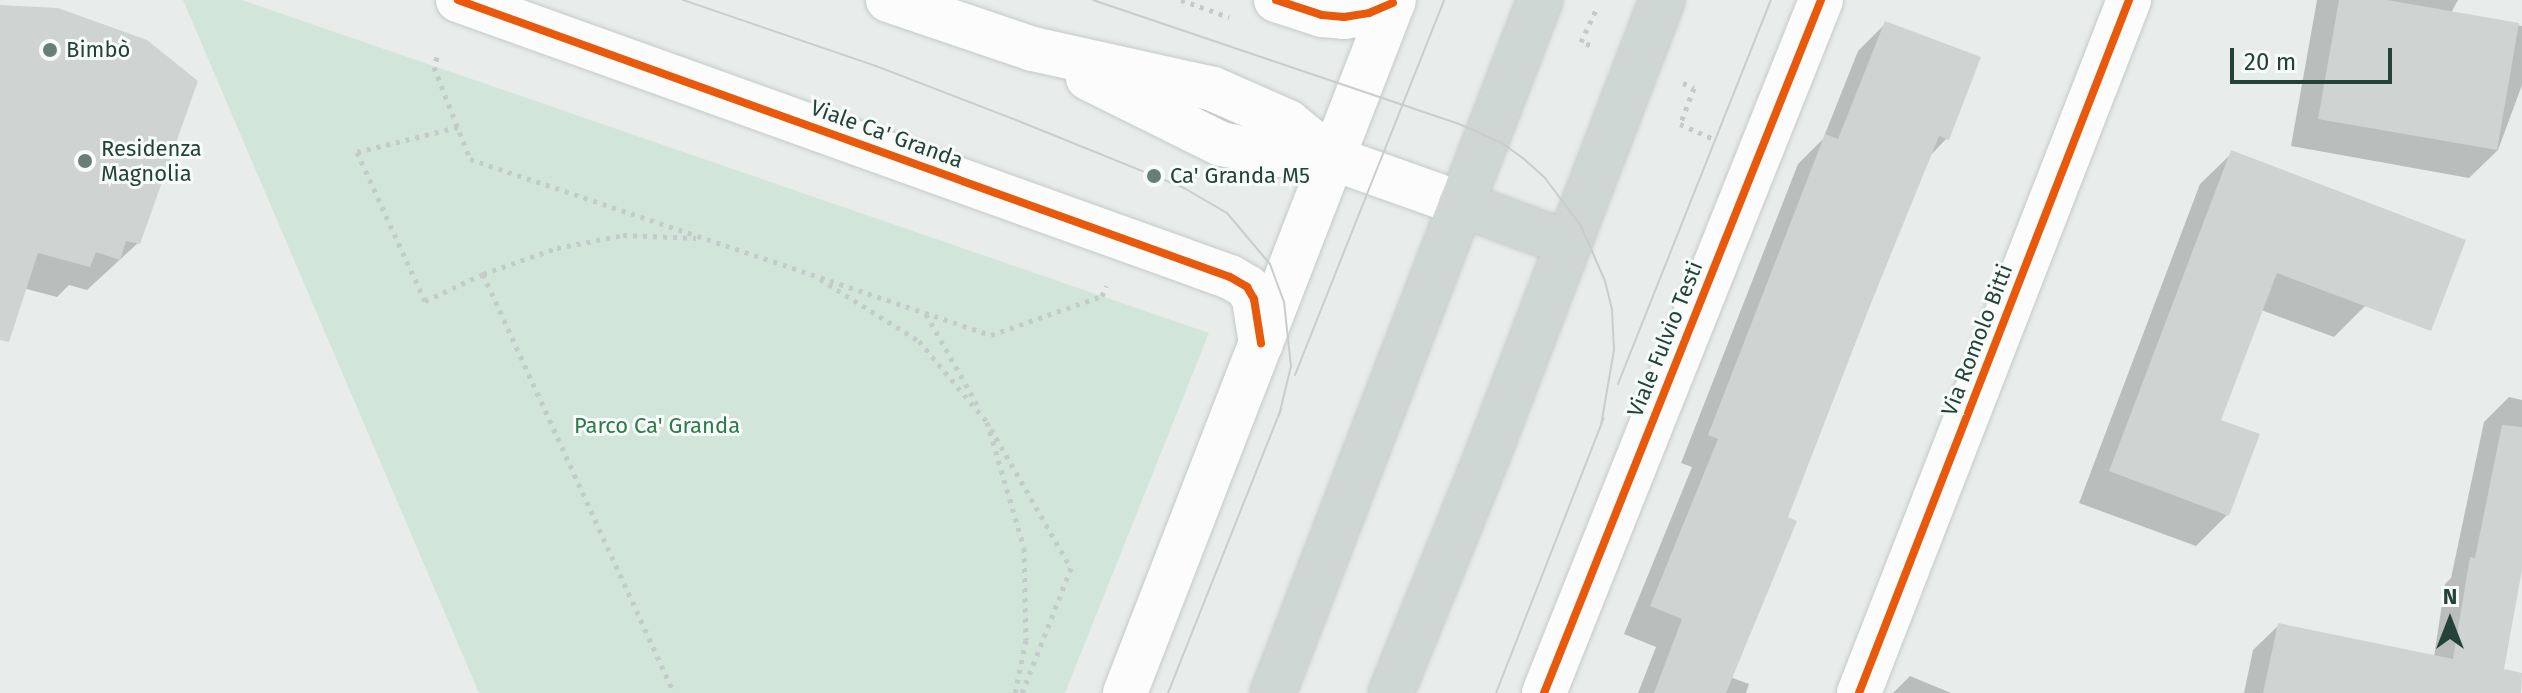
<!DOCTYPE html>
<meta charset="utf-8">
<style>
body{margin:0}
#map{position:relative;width:2522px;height:693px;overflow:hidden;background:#e8edeb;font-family:"Fira Sans",sans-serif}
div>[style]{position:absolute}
.green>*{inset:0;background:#d1e6d8}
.shadow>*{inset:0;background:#0003}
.building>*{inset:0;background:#cfd4d2}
.path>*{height:5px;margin-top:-2.5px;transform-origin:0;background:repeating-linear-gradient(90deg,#c3ccca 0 4px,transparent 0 10px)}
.roads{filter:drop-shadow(0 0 2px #c5cac8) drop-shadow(0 0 2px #c5cac8)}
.minor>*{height:44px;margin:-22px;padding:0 22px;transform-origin:22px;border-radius:22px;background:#fcfcfc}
.major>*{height:44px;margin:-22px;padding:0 22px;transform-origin:22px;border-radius:22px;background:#cfd7d5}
.tram>*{height:2px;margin:-1px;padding:0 1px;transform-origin:1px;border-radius:1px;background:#c9cdcc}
.cycleway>*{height:8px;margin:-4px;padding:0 4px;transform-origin:4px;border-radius:4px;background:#e8590c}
.dots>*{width:22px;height:22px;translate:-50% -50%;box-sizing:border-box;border:4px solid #f7fbf9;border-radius:50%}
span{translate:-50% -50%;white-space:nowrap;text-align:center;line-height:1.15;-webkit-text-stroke:6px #f7fbf9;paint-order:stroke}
.poi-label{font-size:22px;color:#24423a}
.left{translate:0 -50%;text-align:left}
.street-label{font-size:22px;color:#24423a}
.park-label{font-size:22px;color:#2d7a4b}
.north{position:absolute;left:2410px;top:581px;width:80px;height:80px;-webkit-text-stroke:6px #f7fbf9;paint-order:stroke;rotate:0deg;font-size:22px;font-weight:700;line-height:32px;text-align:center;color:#24423a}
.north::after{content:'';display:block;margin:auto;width:28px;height:36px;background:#24423a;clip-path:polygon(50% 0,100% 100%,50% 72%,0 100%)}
.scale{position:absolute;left:2230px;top:48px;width:162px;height:36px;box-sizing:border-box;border:4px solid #24423a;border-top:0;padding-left:10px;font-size:24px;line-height:28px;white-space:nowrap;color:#24423a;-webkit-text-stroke:6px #f7fbf9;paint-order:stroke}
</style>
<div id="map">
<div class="green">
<div style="clip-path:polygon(183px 0,242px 0,1209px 333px,1065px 693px,479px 693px)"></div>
</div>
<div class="shadow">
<div style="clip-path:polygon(2317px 0,2458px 0,2451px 13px,2522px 26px,2522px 85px,2498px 150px,2469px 178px,2291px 146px)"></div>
<div style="clip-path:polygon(0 7px,138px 243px,87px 290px,69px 285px,57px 297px,19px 287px,0 306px)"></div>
<div style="clip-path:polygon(1886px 23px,1947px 138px,1928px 158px,1786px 518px,1730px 677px,1749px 684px,1746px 693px,1638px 693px,1656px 647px,1624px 634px,1692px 467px,1681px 463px,1798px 164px,1823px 139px,1858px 51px)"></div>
<div style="clip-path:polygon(2232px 153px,2384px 211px,2365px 306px,2334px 337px,2261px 310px,2218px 421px,2227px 515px,2196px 546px,2079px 503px,2200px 184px)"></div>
<div style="clip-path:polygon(2509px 397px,2522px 400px,2522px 559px,2497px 693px,2244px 693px,2253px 650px,2279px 625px,2434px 657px,2445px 584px,2451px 578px,2484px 422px)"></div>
<div style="clip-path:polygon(1910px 676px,1951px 693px,1893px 693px)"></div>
</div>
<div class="building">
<div style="clip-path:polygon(2339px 0,2387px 0,2519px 23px,2497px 150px,2318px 119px)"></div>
<div style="clip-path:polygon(0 5px,58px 8px,147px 40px,198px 81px,140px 244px,126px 241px,120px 260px,96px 252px,90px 267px,38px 253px,9px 342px,0 340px)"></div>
<div style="clip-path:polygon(1885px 21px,1981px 57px,1949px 140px,1939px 136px,1867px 313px,1788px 517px,1797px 521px,1726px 693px,1654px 693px,1682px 619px,1650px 606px,1718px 439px,1708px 435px,1825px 134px,1838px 139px)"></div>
<div style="clip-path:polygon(2231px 150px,2466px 240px,2431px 331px,2277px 273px,2221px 420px,2260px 434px,2229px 516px,2109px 471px)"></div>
<div style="clip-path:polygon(2502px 425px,2522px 427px,2522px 570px,2504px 669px,2522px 673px,2521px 693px,2263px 693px,2278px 623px,2453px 659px,2470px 557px,2475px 558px)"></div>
</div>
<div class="path">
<div style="left:1181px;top:0;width:51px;rotate:19.5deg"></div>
<div style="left:1590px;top:45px;width:9px;rotate:-162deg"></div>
<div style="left:1581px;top:42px;width:38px;rotate:-65deg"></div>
<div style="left:437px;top:57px;width:10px;rotate:107deg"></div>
<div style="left:434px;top:67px;width:99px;rotate:68.6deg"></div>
<div style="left:470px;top:159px;width:550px;rotate:18.67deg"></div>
<div style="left:991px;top:335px;width:118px;rotate:-19.4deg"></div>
<div style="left:1102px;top:296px;width:11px;rotate:-68deg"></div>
<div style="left:1683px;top:83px;width:12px;rotate:24deg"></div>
<div style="left:1694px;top:88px;width:39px;rotate:111deg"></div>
<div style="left:1680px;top:124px;width:35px;rotate:24deg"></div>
<div style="left:458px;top:127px;width:104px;rotate:166.1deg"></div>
<div style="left:357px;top:152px;width:164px;rotate:65.5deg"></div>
<div style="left:425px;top:301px;width:64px;rotate:-25deg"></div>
<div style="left:483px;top:274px;width:78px;rotate:-19.4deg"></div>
<div style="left:557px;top:248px;width:67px;rotate:-11.1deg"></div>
<div style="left:623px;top:235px;width:73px;rotate:2.4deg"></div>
<div style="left:483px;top:274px;width:460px;rotate:65.5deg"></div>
<div style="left:820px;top:279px;width:117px;rotate:32.1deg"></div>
<div style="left:919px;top:341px;width:106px;rotate:50deg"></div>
<div style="left:987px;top:422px;width:131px;rotate:73.6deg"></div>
<div style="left:1024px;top:548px;width:92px;rotate:88.8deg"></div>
<div style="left:1026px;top:640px;width:54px;rotate:101.7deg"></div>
<div style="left:926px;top:314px;width:110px;rotate:60.6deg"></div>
<div style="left:991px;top:429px;width:160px;rotate:60.1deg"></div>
<div style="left:1071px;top:568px;width:134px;rotate:111.4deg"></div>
</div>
<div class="roads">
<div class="minor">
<div style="left:458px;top:0;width:820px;rotate:19.74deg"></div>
<div style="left:1230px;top:277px;width:20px;rotate:30deg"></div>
<div style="left:1247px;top:287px;width:14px;rotate:60deg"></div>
<div style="left:1254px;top:299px;width:45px;rotate:81deg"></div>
<div style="left:888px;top:0;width:153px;rotate:18.7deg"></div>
<div style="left:1033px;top:49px;width:184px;rotate:12.5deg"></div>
<div style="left:1213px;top:89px;width:82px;rotate:23.7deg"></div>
<div style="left:1288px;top:122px;width:57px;rotate:39.3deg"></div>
<div style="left:1276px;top:0;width:48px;rotate:18.1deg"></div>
<div style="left:1322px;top:15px;width:22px;rotate:5deg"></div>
<div style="left:1344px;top:17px;width:25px;rotate:-9deg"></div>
<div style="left:1369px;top:13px;width:26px;rotate:-23deg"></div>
<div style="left:1088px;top:78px;width:148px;rotate:26.4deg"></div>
<div style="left:1221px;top:144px;width:60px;rotate:10.6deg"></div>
<div style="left:1280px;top:155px;width:52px;rotate:3.3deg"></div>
<div style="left:1332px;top:158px;width:137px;rotate:19.6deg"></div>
<div style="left:1125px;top:693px;width:743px;rotate:-68.79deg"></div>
<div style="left:1544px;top:693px;width:746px;rotate:-68.21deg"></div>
<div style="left:1859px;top:693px;width:744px;rotate:-68.71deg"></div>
</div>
<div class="major">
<div style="left:1461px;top:204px;width:115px;rotate:20.3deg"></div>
<div style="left:1273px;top:693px;width:743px;rotate:-68.93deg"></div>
<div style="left:1391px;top:693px;width:253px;rotate:-67.9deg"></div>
<div style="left:1486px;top:459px;width:492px;rotate:-69deg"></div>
</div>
</div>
<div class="tram">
<div style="left:683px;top:0;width:204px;rotate:18.9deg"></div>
<div style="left:876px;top:66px;width:150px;rotate:21.1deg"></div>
<div style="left:1016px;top:120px;width:181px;rotate:22deg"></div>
<div style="left:1184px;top:188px;width:50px;rotate:30.2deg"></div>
<div style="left:1227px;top:213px;width:67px;rotate:49.9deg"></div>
<div style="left:1270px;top:264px;width:40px;rotate:69.8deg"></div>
<div style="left:1284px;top:302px;width:64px;rotate:83.8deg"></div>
<div style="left:1291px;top:366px;width:51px;rotate:103.5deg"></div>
<div style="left:1093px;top:0;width:384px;rotate:18.7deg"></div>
<div style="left:1457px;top:123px;width:49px;rotate:24deg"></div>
<div style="left:1502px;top:143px;width:27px;rotate:36deg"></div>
<div style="left:1524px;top:159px;width:28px;rotate:42deg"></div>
<div style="left:1545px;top:178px;width:60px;rotate:53.1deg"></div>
<div style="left:1581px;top:226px;width:60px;rotate:66.4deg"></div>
<div style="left:1605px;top:281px;width:29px;rotate:76deg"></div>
<div style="left:1612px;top:309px;width:41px;rotate:87.2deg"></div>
<div style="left:1614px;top:350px;width:76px;rotate:99.8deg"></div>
<div style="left:1295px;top:375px;width:404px;rotate:-68.3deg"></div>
<div style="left:1618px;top:384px;width:413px;rotate:-68.3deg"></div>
<div style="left:1168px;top:693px;width:306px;rotate:-68.3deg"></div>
<div style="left:1496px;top:693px;width:295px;rotate:-68.6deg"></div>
</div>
<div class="cycleway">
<div style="left:458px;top:0;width:820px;rotate:19.74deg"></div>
<div style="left:1230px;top:277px;width:20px;rotate:30deg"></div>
<div style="left:1247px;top:287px;width:14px;rotate:60deg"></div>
<div style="left:1254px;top:299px;width:45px;rotate:81deg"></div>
<div style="left:1276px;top:0;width:48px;rotate:18.1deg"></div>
<div style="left:1322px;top:15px;width:22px;rotate:5deg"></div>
<div style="left:1344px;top:17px;width:25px;rotate:-9deg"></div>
<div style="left:1369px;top:13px;width:26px;rotate:-23deg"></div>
<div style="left:1544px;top:693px;width:746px;rotate:-68.21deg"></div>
<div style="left:1859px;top:693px;width:744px;rotate:-68.71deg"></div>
</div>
<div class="dots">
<div style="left:50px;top:50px;background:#697e78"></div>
<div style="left:85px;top:161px;background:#697e78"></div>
<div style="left:1154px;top:176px;background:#697e78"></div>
</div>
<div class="poi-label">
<span class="left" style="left:66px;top:50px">Bimbò</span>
<span class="left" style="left:101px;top:161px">Residenza<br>Magnolia</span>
<span class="left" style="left:1170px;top:176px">Ca' Granda M5</span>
</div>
<div class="street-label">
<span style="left:887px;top:134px;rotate:20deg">Viale Ca' Granda</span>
<span style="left:1665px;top:339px;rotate:-68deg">Viale Fulvio Testi</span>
<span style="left:1977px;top:340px;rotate:-69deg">Via Romolo Bitti</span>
</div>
<div class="park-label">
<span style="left:657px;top:426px">Parco Ca' Granda</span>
</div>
<div class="north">N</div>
<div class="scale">20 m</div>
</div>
